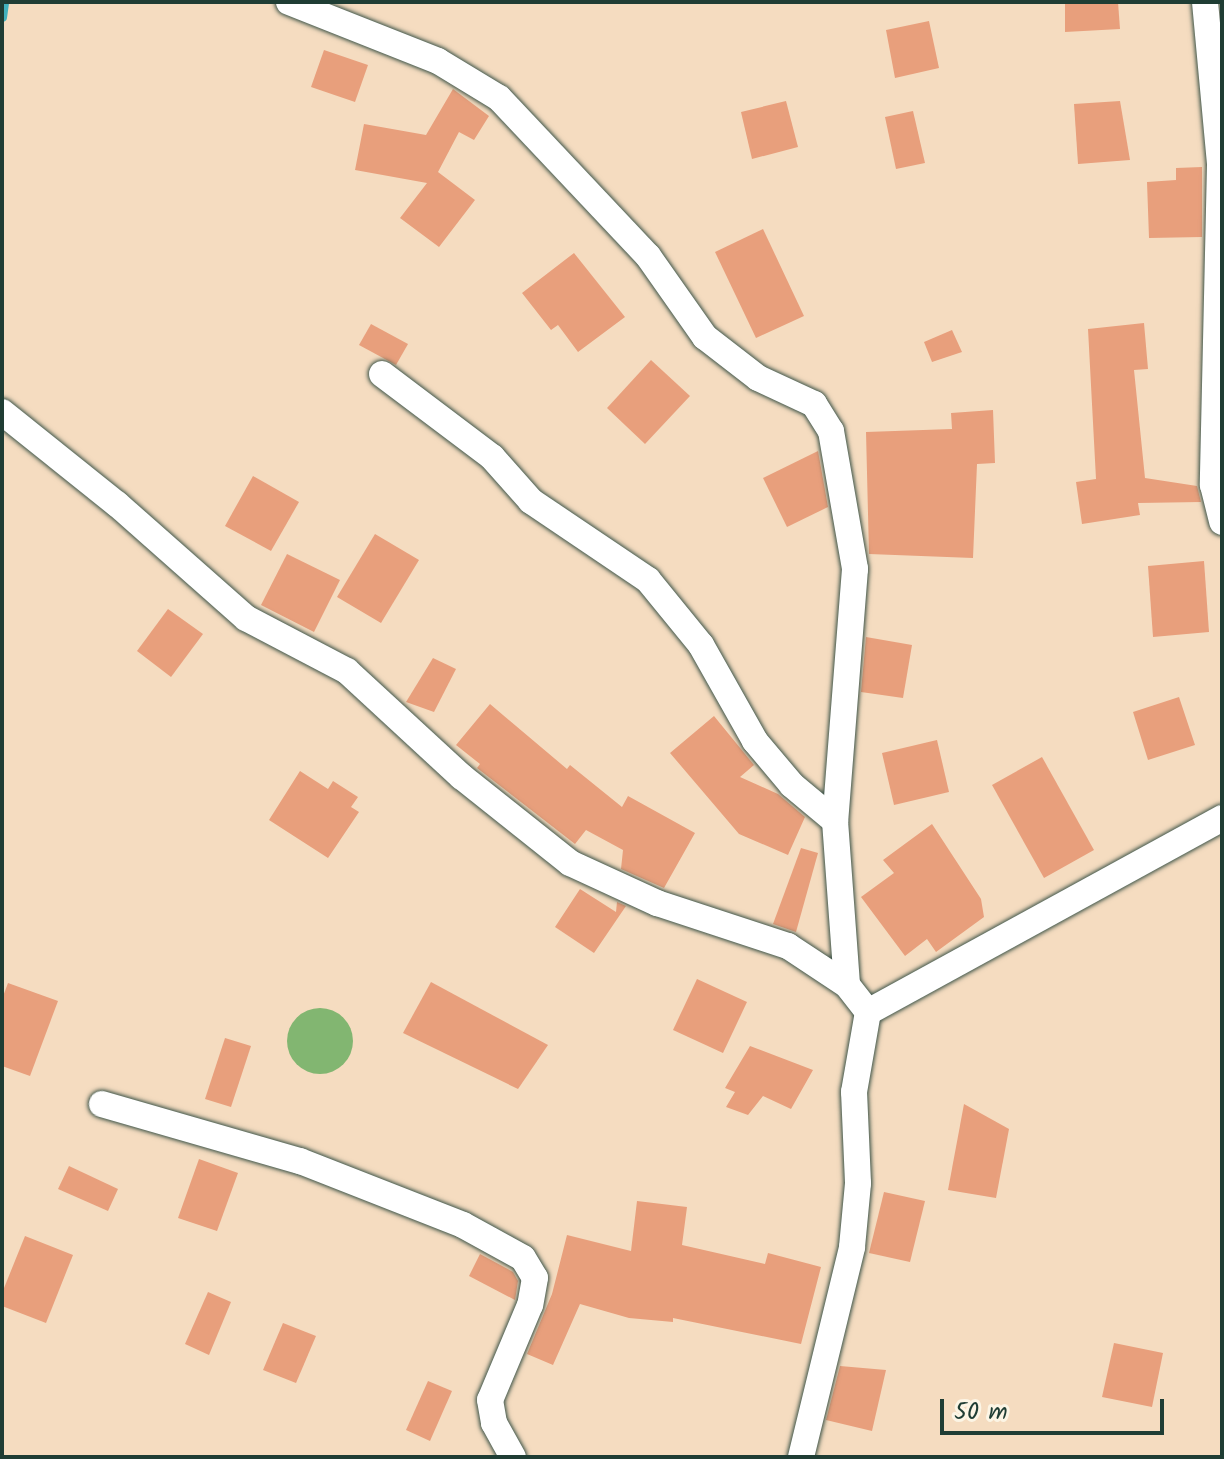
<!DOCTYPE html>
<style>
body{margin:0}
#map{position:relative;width:1224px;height:1459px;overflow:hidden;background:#f5dcc0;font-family:Kalam,sans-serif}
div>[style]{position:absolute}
.forest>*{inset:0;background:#82b671}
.round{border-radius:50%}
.stream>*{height:9px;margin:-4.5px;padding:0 4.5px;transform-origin:4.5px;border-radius:4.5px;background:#41b1bd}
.building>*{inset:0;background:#e89f7c}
.roads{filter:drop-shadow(0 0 2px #3f5549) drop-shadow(0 0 2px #3f5549)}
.minor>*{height:26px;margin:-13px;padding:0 13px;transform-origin:13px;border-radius:13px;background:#fff}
span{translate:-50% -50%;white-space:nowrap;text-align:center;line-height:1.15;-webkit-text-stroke:6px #fcf5e5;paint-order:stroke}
.frame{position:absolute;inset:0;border:4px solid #1f3d34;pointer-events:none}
.scale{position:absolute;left:940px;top:1399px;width:224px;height:36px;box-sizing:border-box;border:4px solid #1f3d34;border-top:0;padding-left:10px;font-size:24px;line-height:28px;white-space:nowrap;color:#1f3d34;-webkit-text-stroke:6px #fcf5e5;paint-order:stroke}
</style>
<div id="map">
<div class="forest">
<div class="round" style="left:287px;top:1008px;width:66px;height:66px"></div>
</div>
<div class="stream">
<div style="left:2px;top:17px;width:15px;rotate:-82deg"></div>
</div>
<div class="building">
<div style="clip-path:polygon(1065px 2px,1118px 2px,1120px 29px,1065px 32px)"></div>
<div style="clip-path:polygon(929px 21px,939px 68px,895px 78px,886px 30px)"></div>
<div style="clip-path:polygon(324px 50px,368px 65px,355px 102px,311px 87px)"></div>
<div style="clip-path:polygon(453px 89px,489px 116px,474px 140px,459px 132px,438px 172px,475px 200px,439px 247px,400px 218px,427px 183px,355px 170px,364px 124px,426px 135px)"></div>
<div style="clip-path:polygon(786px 101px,798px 147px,752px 159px,741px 112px)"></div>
<div style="clip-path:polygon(1120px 101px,1130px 160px,1078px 164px,1074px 104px)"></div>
<div style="clip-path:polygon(913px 111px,925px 163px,896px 169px,885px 117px)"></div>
<div style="clip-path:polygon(1202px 167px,1202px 237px,1149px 238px,1147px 182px,1176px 180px,1176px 168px)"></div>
<div style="clip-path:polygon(763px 229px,804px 316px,756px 338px,715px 252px)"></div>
<div style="clip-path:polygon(574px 253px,625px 317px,578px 352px,558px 325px,551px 330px,522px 293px)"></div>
<div style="clip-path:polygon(1144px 323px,1148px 369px,1134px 370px,1145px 478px,1197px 486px,1201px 502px,1138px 503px,1140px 515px,1082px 524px,1076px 482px,1096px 479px,1088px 329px)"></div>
<div style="clip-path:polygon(371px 324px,408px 344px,396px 365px,359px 345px)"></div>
<div style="clip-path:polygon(952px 330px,962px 352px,932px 362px,924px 342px)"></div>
<div style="clip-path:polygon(651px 360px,690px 396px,645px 444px,607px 408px)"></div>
<div style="clip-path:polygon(993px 410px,995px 463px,977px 464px,973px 558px,869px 554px,866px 432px,952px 429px,951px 413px)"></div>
<div style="clip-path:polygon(818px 451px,828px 507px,787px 527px,763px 478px)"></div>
<div style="clip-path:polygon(253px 476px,299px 502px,271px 551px,225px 526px)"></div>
<div style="clip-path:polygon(375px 534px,419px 560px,381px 623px,337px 597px)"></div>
<div style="clip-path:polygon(287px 554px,340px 580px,314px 632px,261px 605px)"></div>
<div style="clip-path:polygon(1204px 561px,1209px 632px,1153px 637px,1148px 566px)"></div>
<div style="clip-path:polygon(168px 609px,203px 634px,171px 677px,137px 651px)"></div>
<div style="clip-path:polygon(866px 637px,912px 645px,903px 698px,861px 692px)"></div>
<div style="clip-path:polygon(433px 658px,456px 669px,434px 712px,406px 702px)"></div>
<div style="clip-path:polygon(1179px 697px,1195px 745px,1148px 760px,1133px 712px)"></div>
<div style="clip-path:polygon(490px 704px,567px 769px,570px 765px,622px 807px,628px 796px,695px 833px,664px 888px,621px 869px,623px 850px,586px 830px,575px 844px,477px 768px,480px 764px,456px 745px)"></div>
<div style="clip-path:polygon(714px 716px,754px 765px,740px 777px,778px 794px,805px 817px,788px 855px,739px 834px,670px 753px)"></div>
<div style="clip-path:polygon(937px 740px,949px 792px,894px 805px,882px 753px)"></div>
<div style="clip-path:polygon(1042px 757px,1094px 850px,1044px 878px,992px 785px)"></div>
<div style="clip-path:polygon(300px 771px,328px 789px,333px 781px,358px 797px,351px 807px,359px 812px,328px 858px,269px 820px)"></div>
<div style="clip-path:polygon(932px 824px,981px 899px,984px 917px,936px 952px,927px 939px,905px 956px,861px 897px,894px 873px,883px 860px)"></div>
<div style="clip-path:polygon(801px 848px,818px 853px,796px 932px,773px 924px)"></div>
<div style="clip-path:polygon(580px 889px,616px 912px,617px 902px,626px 906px,594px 953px,555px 927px)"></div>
<div style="clip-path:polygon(697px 979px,747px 1002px,723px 1053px,673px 1030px)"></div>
<div style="clip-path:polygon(431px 982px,548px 1045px,518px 1089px,403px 1033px)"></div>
<div style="clip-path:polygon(8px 983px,58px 1001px,30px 1076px,2px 1066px,2px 999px)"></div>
<div style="clip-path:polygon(225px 1038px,251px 1046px,231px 1107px,205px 1099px)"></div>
<div style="clip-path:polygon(750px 1046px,813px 1070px,791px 1109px,763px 1096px,748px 1115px,726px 1107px,735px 1092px,725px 1088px)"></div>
<div style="clip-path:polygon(964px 1104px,1009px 1129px,996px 1198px,948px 1190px)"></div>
<div style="clip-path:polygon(199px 1159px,238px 1173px,217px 1231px,178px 1218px)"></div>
<div style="clip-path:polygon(69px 1166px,118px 1189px,108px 1211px,58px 1189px)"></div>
<div style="clip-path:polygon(884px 1192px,925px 1201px,910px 1262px,869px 1253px)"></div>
<div style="clip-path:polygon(637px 1201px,687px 1207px,682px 1245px,765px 1264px,768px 1253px,821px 1267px,801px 1344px,673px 1318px,673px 1322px,629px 1318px,580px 1304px,553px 1365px,527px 1354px,552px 1294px,567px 1235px,631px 1251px)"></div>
<div style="clip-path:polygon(25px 1236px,73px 1255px,46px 1323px,2px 1306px,2px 1293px)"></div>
<div style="clip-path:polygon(480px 1254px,513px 1272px,518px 1281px,515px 1300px,469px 1276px)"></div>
<div style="clip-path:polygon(208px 1292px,231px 1302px,209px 1355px,185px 1344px)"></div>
<div style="clip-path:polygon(283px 1323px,316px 1336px,296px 1383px,263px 1370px)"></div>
<div style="clip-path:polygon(1114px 1343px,1163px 1353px,1152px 1407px,1102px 1397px)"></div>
<div style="clip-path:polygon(840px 1366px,886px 1370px,872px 1431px,826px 1420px)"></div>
<div style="clip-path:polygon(428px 1381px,452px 1391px,430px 1441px,406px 1430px)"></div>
</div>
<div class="roads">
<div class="minor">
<div style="left:289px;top:2px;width:160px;rotate:21.6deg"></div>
<div style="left:438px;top:61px;width:71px;rotate:31.2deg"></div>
<div style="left:499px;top:98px;width:217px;rotate:46.7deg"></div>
<div style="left:648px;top:256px;width:99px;rotate:54.9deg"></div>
<div style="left:705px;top:337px;width:67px;rotate:37.7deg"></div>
<div style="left:758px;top:378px;width:62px;rotate:24.9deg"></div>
<div style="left:814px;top:404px;width:32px;rotate:58deg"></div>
<div style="left:831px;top:431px;width:140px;rotate:80.1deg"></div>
<div style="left:855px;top:569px;width:253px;rotate:94.5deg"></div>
<div style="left:835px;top:821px;width:164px;rotate:85.8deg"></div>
<div style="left:1205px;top:2px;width:164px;rotate:84.7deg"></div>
<div style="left:1220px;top:165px;width:320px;rotate:91.3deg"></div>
<div style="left:1213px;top:485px;width:38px;rotate:76deg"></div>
<div style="left:382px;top:374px;width:138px;rotate:37deg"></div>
<div style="left:492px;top:457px;width:59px;rotate:48.4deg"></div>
<div style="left:531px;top:501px;width:141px;rotate:34deg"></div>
<div style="left:648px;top:580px;width:84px;rotate:50.8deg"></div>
<div style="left:701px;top:645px;width:110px;rotate:60.6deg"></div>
<div style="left:755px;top:741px;width:57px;rotate:49.9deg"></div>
<div style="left:792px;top:785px;width:56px;rotate:39.9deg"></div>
<div style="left:2px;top:412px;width:147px;rotate:38.7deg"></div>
<div style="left:117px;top:504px;width:172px;rotate:41.5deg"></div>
<div style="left:246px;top:618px;width:114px;rotate:27.7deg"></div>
<div style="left:347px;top:671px;width:156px;rotate:42.7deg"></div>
<div style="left:462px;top:777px;width:138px;rotate:38.5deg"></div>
<div style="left:570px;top:863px;width:96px;rotate:24.7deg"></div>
<div style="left:657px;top:903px;width:138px;rotate:18.2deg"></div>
<div style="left:788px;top:946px;width:71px;rotate:33.5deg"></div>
<div style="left:847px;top:985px;width:34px;rotate:52deg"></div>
<div style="left:102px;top:1104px;width:206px;rotate:16.1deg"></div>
<div style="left:300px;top:1161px;width:175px;rotate:21.4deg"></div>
<div style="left:463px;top:1225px;width:68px;rotate:28.8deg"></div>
<div style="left:523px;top:1258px;width:23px;rotate:59deg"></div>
<div style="left:535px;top:1278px;width:27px;rotate:100deg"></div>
<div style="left:530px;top:1305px;width:103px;rotate:112.8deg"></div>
<div style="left:490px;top:1400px;width:23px;rotate:80deg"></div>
<div style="left:494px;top:1423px;width:39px;rotate:61deg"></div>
<div style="left:801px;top:1457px;width:216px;rotate:-76.3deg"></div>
<div style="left:852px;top:1247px;width:64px;rotate:-84.6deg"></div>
<div style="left:858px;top:1183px;width:91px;rotate:-92.5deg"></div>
<div style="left:854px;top:1092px;width:81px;rotate:-80.1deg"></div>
<div style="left:868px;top:1012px;width:404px;rotate:-28.7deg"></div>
</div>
</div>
<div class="frame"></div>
<div class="scale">50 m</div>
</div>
